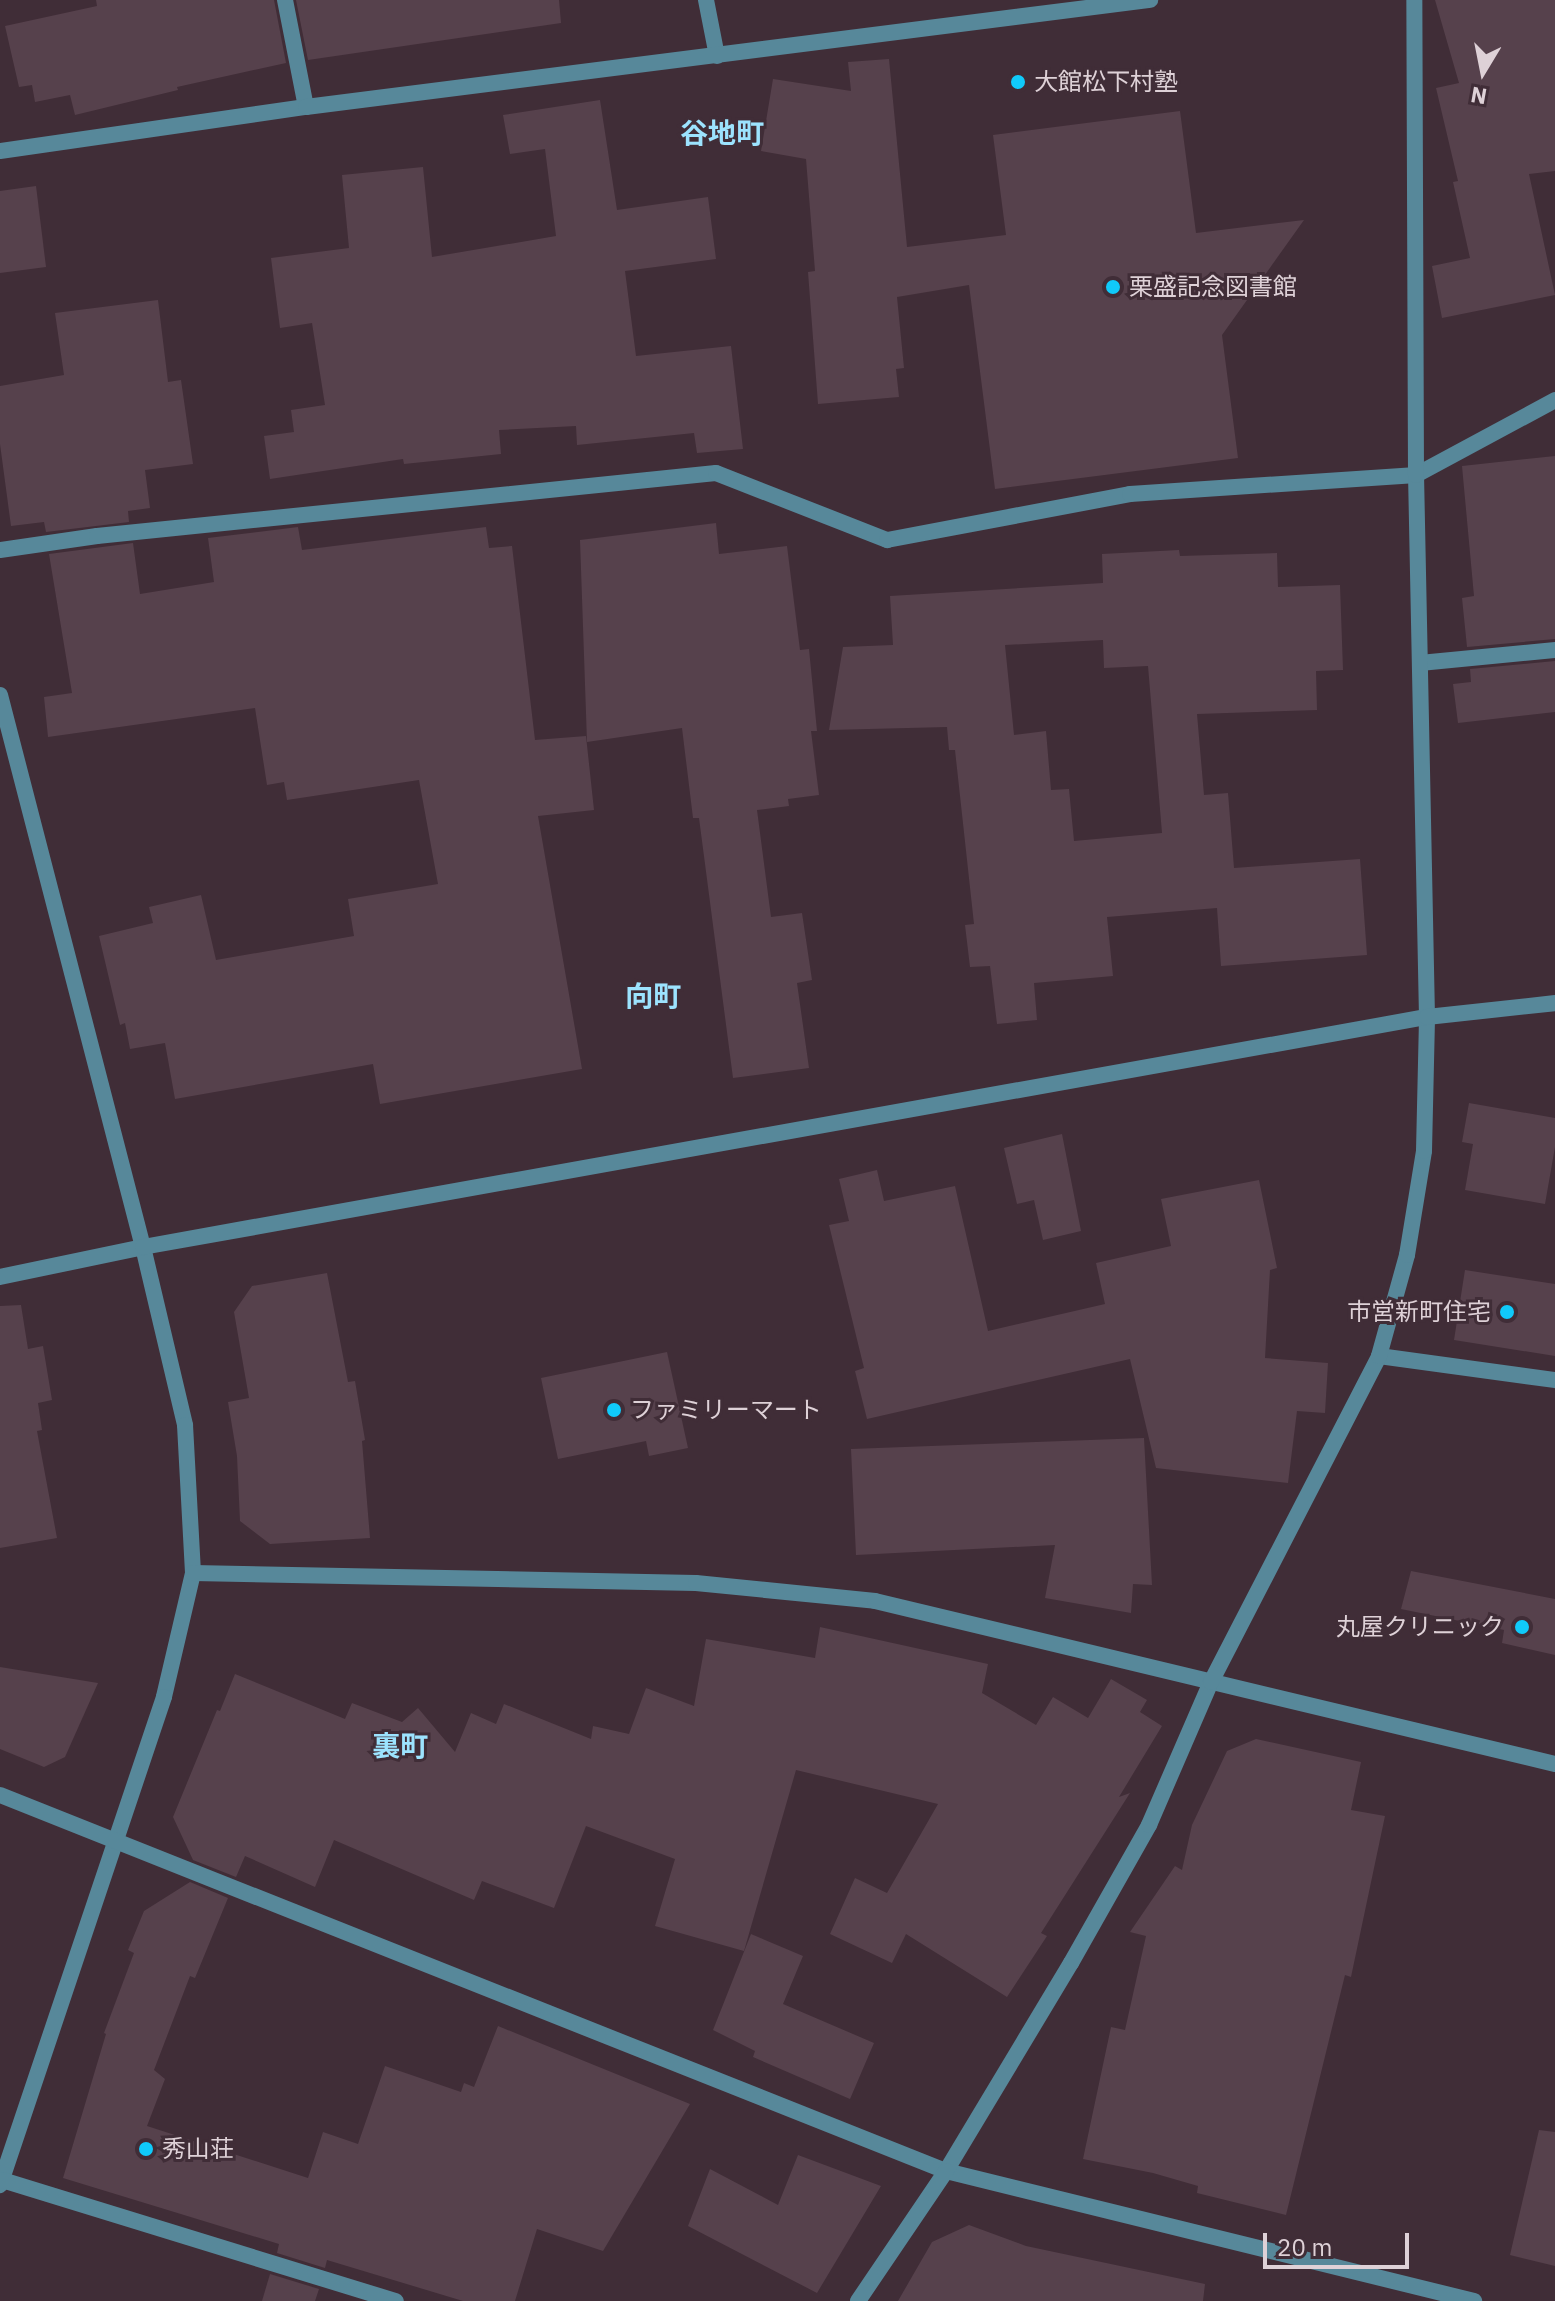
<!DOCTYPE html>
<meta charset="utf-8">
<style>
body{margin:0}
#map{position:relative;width:1555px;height:2301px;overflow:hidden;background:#402d37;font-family:"IBM Plex Sans","Noto Sans JP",sans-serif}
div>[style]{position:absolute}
.building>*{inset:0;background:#56414c}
.minor>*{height:16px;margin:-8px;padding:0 8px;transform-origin:8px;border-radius:8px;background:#57889a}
.tertiary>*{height:16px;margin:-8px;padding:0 8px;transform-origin:8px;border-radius:8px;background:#57889a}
.dots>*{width:22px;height:22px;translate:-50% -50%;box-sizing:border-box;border:4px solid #402d37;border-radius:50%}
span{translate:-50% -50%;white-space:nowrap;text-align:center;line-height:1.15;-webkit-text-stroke:6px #402d37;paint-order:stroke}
.poi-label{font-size:24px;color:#ded1d7}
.left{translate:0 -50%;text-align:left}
.right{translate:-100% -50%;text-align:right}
.quarter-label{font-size:28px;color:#9ce3fe;font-weight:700}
.north{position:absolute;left:1443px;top:32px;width:80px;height:80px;-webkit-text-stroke:6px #402d37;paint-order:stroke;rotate:190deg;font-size:22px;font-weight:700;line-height:32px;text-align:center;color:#ded1d7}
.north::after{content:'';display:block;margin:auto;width:28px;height:36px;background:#ded1d7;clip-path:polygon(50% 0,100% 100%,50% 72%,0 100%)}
.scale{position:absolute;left:1263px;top:2233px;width:146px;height:36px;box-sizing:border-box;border:4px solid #ded1d7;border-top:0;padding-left:10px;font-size:24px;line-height:28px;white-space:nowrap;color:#ded1d7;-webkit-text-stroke:6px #402d37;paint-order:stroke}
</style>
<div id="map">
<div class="building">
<div style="clip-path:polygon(96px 0,274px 0,286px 63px,177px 87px,178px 90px,75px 115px,70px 95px,35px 102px,32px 85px,19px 87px,5px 26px,97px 6px)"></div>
<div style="clip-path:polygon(296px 0,559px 0,561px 23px,308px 60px)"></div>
<div style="clip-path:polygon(1435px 0,1555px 0,1555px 171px,1529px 174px,1555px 295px,1442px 318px,1432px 266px,1470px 258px,1453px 182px,1458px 181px,1436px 88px,1459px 83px)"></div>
<div style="clip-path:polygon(889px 59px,907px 247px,1006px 235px,993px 135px,1180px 111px,1196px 233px,1304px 220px,1222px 335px,1238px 458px,995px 489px,969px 285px,897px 297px,904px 368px,896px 369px,899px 397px,818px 404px,808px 272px,815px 271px,806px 159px,761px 151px,773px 79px,851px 91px,848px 62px)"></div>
<div style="clip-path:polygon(600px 100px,617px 210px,708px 197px,716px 259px,625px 271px,636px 356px,731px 346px,743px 449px,697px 453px,694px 433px,577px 445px,576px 426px,499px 430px,501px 454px,404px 464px,403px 459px,270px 479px,264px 436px,294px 432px,291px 410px,325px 405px,312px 323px,280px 328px,271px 258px,349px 248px,342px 175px,423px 167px,432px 257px,556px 236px,545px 149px,510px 154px,503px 115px)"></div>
<div style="clip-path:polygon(36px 186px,46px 267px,0 273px,0 191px)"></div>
<div style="clip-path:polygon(158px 300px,168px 382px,181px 380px,193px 464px,145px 470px,150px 508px,128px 511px,129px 522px,46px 532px,44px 522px,11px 526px,0 444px,0 386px,64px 375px,55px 313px)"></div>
<div style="clip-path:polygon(1555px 456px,1555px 639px,1467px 647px,1462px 598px,1474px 596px,1462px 466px)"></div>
<div style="clip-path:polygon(716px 523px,719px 554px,787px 546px,800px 650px,809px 649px,817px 731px,811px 731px,819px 795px,788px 799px,789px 806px,757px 810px,771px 917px,802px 913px,812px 980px,797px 983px,809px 1068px,733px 1078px,699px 818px,693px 818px,682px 728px,587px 742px,580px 540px)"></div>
<div style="clip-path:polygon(298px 527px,302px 550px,486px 527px,489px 548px,512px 546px,535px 740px,586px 736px,594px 810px,538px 816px,582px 1069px,380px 1104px,373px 1064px,175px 1099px,165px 1043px,130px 1049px,125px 1023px,120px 1025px,99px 936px,153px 923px,149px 907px,201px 895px,216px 960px,354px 936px,348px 899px,438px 884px,419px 780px,287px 800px,284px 782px,267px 785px,255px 708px,48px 737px,44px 697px,72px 693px,49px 554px,133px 543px,140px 594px,214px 582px,208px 538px)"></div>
<div style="clip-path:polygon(evenodd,1179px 550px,1180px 556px,1277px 553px,1278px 587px,1340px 585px,1343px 670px,1316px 671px,1317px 710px,1197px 714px,1204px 795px,1228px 793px,1234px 868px,1360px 859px,1367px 955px,1221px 966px,1217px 908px,1107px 917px,1113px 976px,1034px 983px,1037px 1020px,997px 1024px,990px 966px,970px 967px,965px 925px,974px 924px,955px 750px,949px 750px,947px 727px,829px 730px,843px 647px,893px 645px,890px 596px,1103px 583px,1102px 554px,1179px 550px,1103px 640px,1104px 668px,1148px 666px,1162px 833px,1074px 841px,1069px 789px,1051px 790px,1046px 731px,1014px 735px,1005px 645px,1103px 640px)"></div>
<div style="clip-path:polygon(1555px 661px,1555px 712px,1458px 723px,1453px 684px,1471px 682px,1470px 669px)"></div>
<div style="clip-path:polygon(1469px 1103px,1555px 1118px,1555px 1147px,1545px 1204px,1465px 1190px,1473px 1144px,1462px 1142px)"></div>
<div style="clip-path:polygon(1062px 1134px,1081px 1231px,1043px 1240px,1034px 1200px,1017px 1204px,1004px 1148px)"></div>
<div style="clip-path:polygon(877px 1170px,884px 1201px,955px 1186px,988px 1331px,1105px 1304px,1096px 1263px,1171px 1246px,1161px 1199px,1259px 1180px,1277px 1268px,1270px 1270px,1265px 1358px,1328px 1363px,1325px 1413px,1297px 1411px,1288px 1483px,1156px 1468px,1130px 1359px,867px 1419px,855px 1371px,864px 1368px,829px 1225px,849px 1221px,839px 1179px)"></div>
<div style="clip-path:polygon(1465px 1270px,1555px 1284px,1555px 1356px,1454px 1340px)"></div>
<div style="clip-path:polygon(327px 1273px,348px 1382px,355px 1381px,365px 1440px,362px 1441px,370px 1538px,270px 1544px,240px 1521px,237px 1456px,228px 1402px,249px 1398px,234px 1312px,252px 1286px)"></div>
<div style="clip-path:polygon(21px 1305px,28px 1349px,43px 1346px,52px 1400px,38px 1403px,42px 1430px,37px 1431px,57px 1538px,0 1548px,0 1306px)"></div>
<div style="clip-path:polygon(667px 1352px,688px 1448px,649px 1456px,646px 1441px,558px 1459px,541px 1378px)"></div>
<div style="clip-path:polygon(1144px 1438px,1152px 1585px,1133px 1584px,1131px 1613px,1045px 1598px,1055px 1545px,856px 1555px,851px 1449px)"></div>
<div style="clip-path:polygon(1411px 1571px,1555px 1599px,1555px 1655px,1502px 1643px,1504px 1630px,1401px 1609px)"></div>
<div style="clip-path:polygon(820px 1627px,988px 1664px,982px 1693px,1036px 1725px,1053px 1697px,1088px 1718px,1111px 1679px,1147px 1700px,1140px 1712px,1162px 1726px,1119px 1797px,1130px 1793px,1041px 1933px,1047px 1936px,1007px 1997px,906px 1934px,892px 1963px,830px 1934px,855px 1878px,887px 1893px,938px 1804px,796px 1770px,744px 1951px,655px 1926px,675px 1859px,586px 1826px,554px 1908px,482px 1881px,474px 1900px,334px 1840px,315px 1887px,245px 1856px,236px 1877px,193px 1860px,173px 1817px,217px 1710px,220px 1711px,235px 1674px,345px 1719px,352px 1703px,402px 1722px,418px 1708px,455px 1752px,471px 1713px,496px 1724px,504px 1704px,591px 1739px,593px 1726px,629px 1734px,646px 1688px,694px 1706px,706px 1639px,815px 1658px)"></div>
<div style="clip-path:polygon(0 1667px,98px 1683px,65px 1757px,44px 1767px,0 1749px)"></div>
<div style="clip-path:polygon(1256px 1739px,1361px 1762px,1351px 1810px,1385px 1816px,1351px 1977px,1345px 1975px,1286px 2215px,1197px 2193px,1198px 2186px,1153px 2173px,1083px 2159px,1111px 2027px,1125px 2030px,1146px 1936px,1130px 1932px,1175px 1866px,1182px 1870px,1192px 1825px,1227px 1751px)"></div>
<div style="clip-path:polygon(190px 1882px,228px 1898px,195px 1978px,190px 1976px,154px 2070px,165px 2079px,147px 2126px,308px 2178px,323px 2132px,358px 2144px,385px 2066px,461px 2092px,464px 2083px,474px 2087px,498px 2026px,690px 2104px,603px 2251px,537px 2229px,515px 2301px,463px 2301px,327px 2260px,325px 2268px,277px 2253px,279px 2244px,63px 2178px,106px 2034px,104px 2033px,134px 1953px,128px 1950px,144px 1911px)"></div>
<div style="clip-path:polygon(751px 1934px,803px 1956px,783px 2004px,874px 2043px,850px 2099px,753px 2057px,755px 2051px,713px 2030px)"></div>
<div style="clip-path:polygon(1539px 2130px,1555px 2132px,1555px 2266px,1510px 2255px)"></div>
<div style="clip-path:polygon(798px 2155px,881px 2186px,817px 2293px,688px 2226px,710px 2169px,778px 2205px)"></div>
<div style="clip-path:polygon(969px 2225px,1026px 2246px,1205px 2284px,1203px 2301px,898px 2301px,932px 2242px)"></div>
<div style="clip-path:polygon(270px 2274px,319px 2289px,315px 2301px,262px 2301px)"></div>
</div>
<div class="minor">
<div style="left:285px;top:0;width:109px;rotate:78.9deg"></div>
<div style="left:706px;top:0;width:57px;rotate:78.9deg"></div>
<div style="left:0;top:151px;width:309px;rotate:-8.2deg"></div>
<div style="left:306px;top:107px;width:851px;rotate:-7.23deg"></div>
<div style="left:0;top:550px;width:98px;rotate:-8.2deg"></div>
<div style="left:97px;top:536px;width:622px;rotate:-5.81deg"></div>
<div style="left:716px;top:473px;width:184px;rotate:21.4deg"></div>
<div style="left:887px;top:540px;width:247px;rotate:-10.7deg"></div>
<div style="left:1130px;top:494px;width:287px;rotate:-3.8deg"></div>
<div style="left:1416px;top:475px;width:158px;rotate:-28.3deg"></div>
<div style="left:1420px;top:663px;width:136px;rotate:-5.5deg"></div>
<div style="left:0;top:695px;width:570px;rotate:75.48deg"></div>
<div style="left:143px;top:1247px;width:183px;rotate:76.7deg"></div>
<div style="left:185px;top:1425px;width:148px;rotate:86.9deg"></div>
<div style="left:193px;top:1573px;width:127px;rotate:103.2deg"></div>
<div style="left:164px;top:1697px;width:515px;rotate:108.58deg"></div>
<div style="left:1379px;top:1356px;width:178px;rotate:7.8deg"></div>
<div style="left:193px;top:1573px;width:503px;rotate:1.14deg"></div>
<div style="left:696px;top:1583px;width:180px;rotate:5.7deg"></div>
<div style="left:875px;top:1601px;width:699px;rotate:13.48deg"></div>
<div style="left:0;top:1795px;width:1018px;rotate:21.68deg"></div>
<div style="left:946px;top:2171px;width:544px;rotate:13.83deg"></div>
<div style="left:946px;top:2171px;width:243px;rotate:-59deg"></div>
<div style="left:1071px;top:1963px;width:159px;rotate:-60.5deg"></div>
<div style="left:1149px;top:1825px;width:156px;rotate:-66.6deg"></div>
<div style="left:1211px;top:1682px;width:367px;rotate:-62.7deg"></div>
<div style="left:1379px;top:1356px;width:105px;rotate:-74.5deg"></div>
<div style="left:1407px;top:1255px;width:105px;rotate:-80.7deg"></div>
<div style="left:1424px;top:1151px;width:134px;rotate:-88.7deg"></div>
<div style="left:1427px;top:1017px;width:542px;rotate:-91.16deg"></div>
<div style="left:1416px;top:475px;width:475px;rotate:-90.2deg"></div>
<div style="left:2px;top:2180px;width:412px;rotate:17.1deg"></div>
</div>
<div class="tertiary">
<div style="left:0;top:1277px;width:146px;rotate:-11.8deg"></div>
<div style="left:143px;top:1247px;width:1304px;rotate:-10.16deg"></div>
<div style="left:1427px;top:1017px;width:129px;rotate:-6.2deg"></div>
<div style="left:858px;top:2301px;width:157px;rotate:-55.9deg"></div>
</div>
<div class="dots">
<div style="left:1018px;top:82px;background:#10cafa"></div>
<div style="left:1113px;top:287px;background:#10cafa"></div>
<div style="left:1507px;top:1312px;background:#10cafa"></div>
<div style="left:614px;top:1410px;background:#10cafa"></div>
<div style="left:1522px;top:1627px;background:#10cafa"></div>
<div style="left:146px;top:2149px;background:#10cafa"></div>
</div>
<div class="poi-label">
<span class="left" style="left:1034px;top:82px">大館松下村塾</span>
<span class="left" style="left:1129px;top:287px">栗盛記念図書館</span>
<span class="right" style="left:1491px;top:1312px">市営新町住宅</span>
<span class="left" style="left:630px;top:1410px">ファミリーマート</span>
<span class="right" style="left:1504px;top:1627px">丸屋クリニック</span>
<span class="left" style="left:162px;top:2149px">秀山荘</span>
</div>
<div class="quarter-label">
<span style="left:722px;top:133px">谷地町</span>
<span style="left:653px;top:996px">向町</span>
<span style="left:400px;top:1746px">裏町</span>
</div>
<div class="north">N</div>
<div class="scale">20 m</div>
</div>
